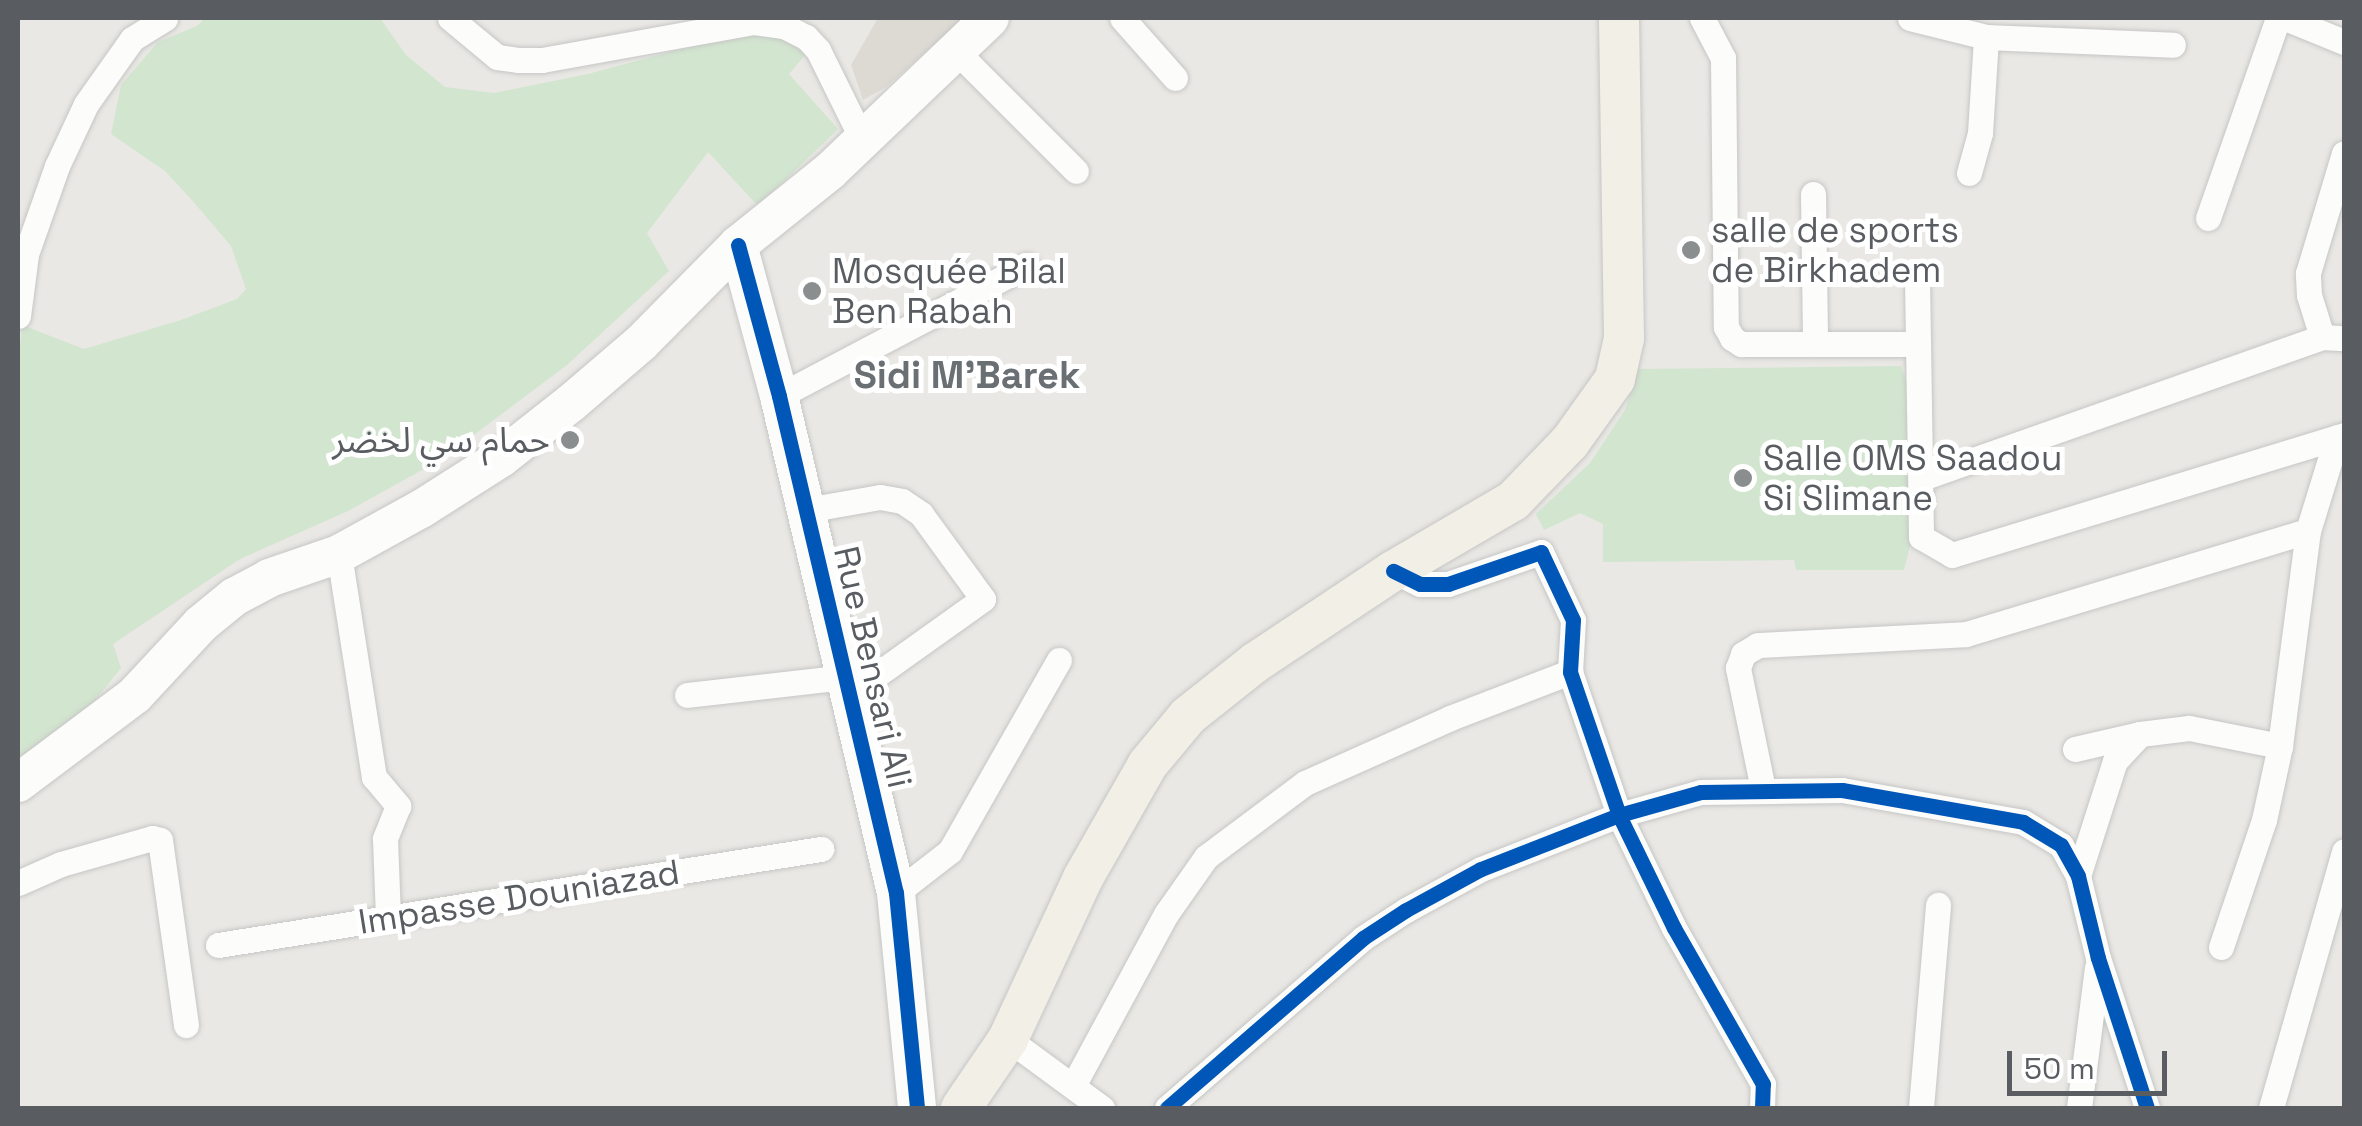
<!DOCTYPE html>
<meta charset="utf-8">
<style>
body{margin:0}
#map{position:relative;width:2362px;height:1126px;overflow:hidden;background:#e9e8e4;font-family:"Space Grotesk","Noto Sans Arabic",sans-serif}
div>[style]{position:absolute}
.education>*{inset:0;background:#dddad3}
.green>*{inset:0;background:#d2e5cf}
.roads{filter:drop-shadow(0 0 2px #c6c6c6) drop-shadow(0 0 2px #c6c6c6)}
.street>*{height:25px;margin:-12.5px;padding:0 12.5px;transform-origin:12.5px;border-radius:12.5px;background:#fcfcfb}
.secondary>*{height:38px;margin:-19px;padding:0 19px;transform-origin:19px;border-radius:19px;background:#fcfcfb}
.primary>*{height:40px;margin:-20px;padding:0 20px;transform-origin:20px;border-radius:20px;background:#f2efe6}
.cycleway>*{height:15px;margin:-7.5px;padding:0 7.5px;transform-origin:7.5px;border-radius:7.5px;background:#0057b8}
.dots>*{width:28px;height:28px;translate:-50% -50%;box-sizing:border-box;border:5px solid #fff;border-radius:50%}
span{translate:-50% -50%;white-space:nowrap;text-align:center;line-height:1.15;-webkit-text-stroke:10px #fff;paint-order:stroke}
.poi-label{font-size:35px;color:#595d61}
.left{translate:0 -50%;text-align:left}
.right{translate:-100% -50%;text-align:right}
.street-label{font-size:35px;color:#595d61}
.neighbourhood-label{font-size:38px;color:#6a6f73;font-weight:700}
.frame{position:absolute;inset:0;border:20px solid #595d61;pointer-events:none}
.scale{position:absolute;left:2007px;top:1051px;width:160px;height:45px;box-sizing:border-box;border:5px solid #595d61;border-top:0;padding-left:12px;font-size:30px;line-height:35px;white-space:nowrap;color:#595d61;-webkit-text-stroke:8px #fff;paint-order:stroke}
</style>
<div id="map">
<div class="education">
<div style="clip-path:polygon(878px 18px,964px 18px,886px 87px,863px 100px,851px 65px)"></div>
</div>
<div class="green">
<div style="clip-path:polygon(205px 18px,380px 18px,406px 55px,445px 87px,494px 93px,588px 74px,741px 33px,777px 36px,806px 54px,789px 74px,838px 129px,758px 206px,708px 152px,647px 233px,669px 271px,567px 365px,442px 459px,348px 511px,240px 559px,113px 644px,121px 668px,69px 733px,18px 761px,18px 370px,22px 325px,84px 349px,181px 320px,237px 299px,246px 289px,231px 246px,191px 199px,165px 171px,111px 134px,121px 85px,158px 42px,197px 26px)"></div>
<div style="clip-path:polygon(1901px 366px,1909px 388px,1913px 534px,1904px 570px,1796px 570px,1794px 560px,1603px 562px,1603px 524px,1580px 513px,1544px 530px,1536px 514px,1590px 463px,1625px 410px,1638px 369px)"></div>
</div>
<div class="roads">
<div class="street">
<div style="left:450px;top:18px;width:61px;rotate:39.7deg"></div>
<div style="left:497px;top:57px;width:21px;rotate:8deg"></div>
<div style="left:518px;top:60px;width:24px"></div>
<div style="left:542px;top:60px;width:215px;rotate:-10.2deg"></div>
<div style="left:754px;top:22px;width:30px;rotate:8deg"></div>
<div style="left:784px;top:26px;width:25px;rotate:27deg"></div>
<div style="left:806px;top:37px;width:18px;rotate:47deg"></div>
<div style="left:818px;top:50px;width:99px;rotate:63.7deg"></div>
<div style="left:1122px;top:18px;width:80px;rotate:48.5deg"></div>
<div style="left:1702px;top:18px;width:45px;rotate:62.3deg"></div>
<div style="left:1723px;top:58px;width:269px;rotate:89.4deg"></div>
<div style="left:1726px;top:327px;width:13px;rotate:61deg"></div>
<div style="left:1732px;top:338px;width:11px;rotate:34deg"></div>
<div style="left:1741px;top:344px;width:177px"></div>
<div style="left:1910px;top:18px;width:78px;rotate:14deg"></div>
<div style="left:1986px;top:37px;width:187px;rotate:2.4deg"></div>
<div style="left:2285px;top:18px;width:64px;rotate:22.1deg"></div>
<div style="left:955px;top:50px;width:171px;rotate:45deg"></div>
<div style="left:1969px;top:173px;width:41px;rotate:-74.6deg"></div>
<div style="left:1980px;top:133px;width:96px;rotate:-86.4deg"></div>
<div style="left:1813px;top:194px;width:149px;rotate:89.2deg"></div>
<div style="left:2208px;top:218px;width:212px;rotate:-70.7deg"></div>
<div style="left:1917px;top:279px;width:258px;rotate:89.1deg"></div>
<div style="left:1921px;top:537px;width:36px;rotate:30deg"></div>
<div style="left:1952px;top:555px;width:410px;rotate:-17deg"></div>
<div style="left:18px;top:316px;width:63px;rotate:-82.6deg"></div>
<div style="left:26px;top:254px;width:93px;rotate:-70.6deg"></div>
<div style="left:57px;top:166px;width:68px;rotate:-64.9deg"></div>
<div style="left:86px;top:104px;width:80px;rotate:-54.7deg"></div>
<div style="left:132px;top:39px;width:39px;rotate:-32deg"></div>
<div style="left:2322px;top:337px;width:44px;rotate:-107.2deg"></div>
<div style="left:2309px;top:295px;width:22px;rotate:-93deg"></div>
<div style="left:2308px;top:273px;width:125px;rotate:-73.3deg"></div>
<div style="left:779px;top:396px;width:280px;rotate:-27.8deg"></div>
<div style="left:1922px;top:478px;width:424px;rotate:-19.4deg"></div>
<div style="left:2322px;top:337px;width:22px;rotate:3deg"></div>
<div style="left:806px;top:510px;width:75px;rotate:-10deg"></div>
<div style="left:880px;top:497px;width:22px;rotate:10deg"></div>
<div style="left:902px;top:501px;width:23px;rotate:34deg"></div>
<div style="left:921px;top:514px;width:105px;rotate:53.9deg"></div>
<div style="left:983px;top:599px;width:163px;rotate:144.5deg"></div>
<div style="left:339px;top:554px;width:226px;rotate:81.1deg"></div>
<div style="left:374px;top:777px;width:38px;rotate:50deg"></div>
<div style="left:398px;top:806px;width:35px;rotate:112deg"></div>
<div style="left:385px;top:839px;width:79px;rotate:87.8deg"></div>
<div style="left:687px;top:695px;width:159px;rotate:-6.5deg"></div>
<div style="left:2075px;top:749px;width:67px;rotate:-13deg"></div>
<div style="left:1763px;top:789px;width:124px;rotate:-101.7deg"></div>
<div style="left:1738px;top:668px;width:15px;rotate:-70deg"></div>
<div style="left:1743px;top:654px;width:17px;rotate:-31deg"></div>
<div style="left:1758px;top:645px;width:208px;rotate:-3deg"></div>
<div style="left:1966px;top:634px;width:357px;rotate:-16.8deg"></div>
<div style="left:2078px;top:876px;width:121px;rotate:-72.2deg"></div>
<div style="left:2115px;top:761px;width:37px;rotate:-47deg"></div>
<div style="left:2140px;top:734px;width:49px;rotate:-7deg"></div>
<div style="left:2189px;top:728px;width:93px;rotate:11.2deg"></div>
<div style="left:18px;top:883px;width:47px;rotate:-23.8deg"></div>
<div style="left:61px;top:864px;width:95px;rotate:-15.9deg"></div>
<div style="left:152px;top:838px;width:8px;rotate:14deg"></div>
<div style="left:160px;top:840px;width:187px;rotate:82deg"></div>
<div style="left:896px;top:893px;width:68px;rotate:-37.9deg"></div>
<div style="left:950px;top:851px;width:220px;rotate:-60.3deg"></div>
<div style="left:218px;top:945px;width:611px;rotate:-9.05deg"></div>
<div style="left:2221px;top:947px;width:134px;rotate:-71.3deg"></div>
<div style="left:2264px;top:820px;width:76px;rotate:-77.8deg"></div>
<div style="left:2280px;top:746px;width:217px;rotate:-82.6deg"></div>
<div style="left:2308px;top:531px;width:98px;rotate:-72.9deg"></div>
<div style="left:1008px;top:1039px;width:117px;rotate:36.3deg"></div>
<div style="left:1074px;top:1084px;width:193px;rotate:-61.6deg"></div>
<div style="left:1166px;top:914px;width:70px;rotate:-54.9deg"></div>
<div style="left:1206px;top:857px;width:124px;rotate:-36.8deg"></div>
<div style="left:1305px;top:783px;width:159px;rotate:-24.1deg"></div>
<div style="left:1450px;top:718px;width:129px;rotate:-21deg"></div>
<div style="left:1167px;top:1108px;width:259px;rotate:-40.9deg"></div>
<div style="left:1363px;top:938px;width:51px;rotate:-33.1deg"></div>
<div style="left:1406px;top:910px;width:85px;rotate:-28.7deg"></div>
<div style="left:1481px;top:869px;width:148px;rotate:-21.4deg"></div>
<div style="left:1619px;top:815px;width:151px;rotate:-108.9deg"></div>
<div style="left:1570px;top:672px;width:52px;rotate:-86.7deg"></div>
<div style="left:1573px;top:620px;width:75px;rotate:-115.2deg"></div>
<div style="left:1541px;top:552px;width:98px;rotate:161deg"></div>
<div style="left:1448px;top:584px;width:28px;rotate:180deg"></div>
<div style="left:1420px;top:584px;width:30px;rotate:-154deg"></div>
<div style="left:1762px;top:1108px;width:24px;rotate:-88deg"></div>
<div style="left:1763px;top:1084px;width:180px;rotate:-119.7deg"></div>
<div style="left:1674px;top:928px;width:126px;rotate:-116deg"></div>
<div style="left:1619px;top:815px;width:85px;rotate:-15.7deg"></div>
<div style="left:1701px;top:792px;width:141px;rotate:-0.8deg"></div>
<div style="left:1842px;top:790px;width:184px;rotate:10deg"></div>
<div style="left:2023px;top:822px;width:44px;rotate:31.2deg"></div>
<div style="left:2061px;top:845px;width:35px;rotate:61deg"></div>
<div style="left:2078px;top:876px;width:84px;rotate:76.3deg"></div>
<div style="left:2098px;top:958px;width:158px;rotate:71.9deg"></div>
<div style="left:1921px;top:1108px;width:204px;rotate:-85.2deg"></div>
<div style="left:2079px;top:1108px;width:141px;rotate:-82.7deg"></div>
<div style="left:2271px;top:1108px;width:267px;rotate:-74.1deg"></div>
</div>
<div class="secondary">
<div style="left:738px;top:245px;width:156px;rotate:74.8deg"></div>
<div style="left:779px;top:396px;width:511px;rotate:76.75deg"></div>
<div style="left:896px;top:893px;width:216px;rotate:84.4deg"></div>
<div style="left:18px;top:783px;width:146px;rotate:-36.9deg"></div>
<div style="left:135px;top:695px;width:97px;rotate:-47.1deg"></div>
<div style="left:201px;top:624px;width:43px;rotate:-39.3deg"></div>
<div style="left:234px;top:597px;width:40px;rotate:-28deg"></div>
<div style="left:269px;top:578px;width:74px;rotate:-18.9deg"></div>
<div style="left:339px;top:554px;width:94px;rotate:-28.8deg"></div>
<div style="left:421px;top:509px;width:95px;rotate:-32.5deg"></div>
<div style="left:501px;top:458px;width:89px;rotate:-38.2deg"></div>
<div style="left:571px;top:403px;width:92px;rotate:-40.6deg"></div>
<div style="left:641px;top:343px;width:138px;rotate:-45.3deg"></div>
<div style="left:738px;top:245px;width:118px;rotate:-38.8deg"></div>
<div style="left:830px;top:171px;width:221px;rotate:-43.7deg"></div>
</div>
<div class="primary">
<div style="left:961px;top:1108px;width:83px;rotate:-55.7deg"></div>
<div style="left:1008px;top:1039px;width:178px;rotate:-65deg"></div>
<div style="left:1083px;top:878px;width:131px;rotate:-60.3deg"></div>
<div style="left:1148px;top:764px;width:62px;rotate:-50.2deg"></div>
<div style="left:1188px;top:716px;width:87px;rotate:-38.5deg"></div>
<div style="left:1256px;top:662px;width:164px;rotate:-33.6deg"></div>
<div style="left:1393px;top:571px;width:139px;rotate:-30.3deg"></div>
<div style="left:1513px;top:501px;width:82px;rotate:-46deg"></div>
<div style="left:1570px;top:442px;width:77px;rotate:-54.5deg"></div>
<div style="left:1615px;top:379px;width:42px;rotate:-77.6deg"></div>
<div style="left:1624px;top:338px;width:320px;rotate:-90.9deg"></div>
</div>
</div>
<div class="cycleway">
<div style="left:738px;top:245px;width:156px;rotate:74.8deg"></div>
<div style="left:779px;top:396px;width:511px;rotate:76.75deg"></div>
<div style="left:896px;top:893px;width:216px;rotate:84.4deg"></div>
<div style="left:1167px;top:1108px;width:259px;rotate:-40.9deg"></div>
<div style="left:1363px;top:938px;width:51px;rotate:-33.1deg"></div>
<div style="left:1406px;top:910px;width:85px;rotate:-28.7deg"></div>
<div style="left:1481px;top:869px;width:148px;rotate:-21.4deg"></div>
<div style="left:1619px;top:815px;width:151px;rotate:-108.9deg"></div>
<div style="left:1570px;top:672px;width:52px;rotate:-86.7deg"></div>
<div style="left:1573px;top:620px;width:75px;rotate:-115.2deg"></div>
<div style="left:1541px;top:552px;width:98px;rotate:161deg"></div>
<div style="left:1448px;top:584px;width:28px;rotate:180deg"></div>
<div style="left:1420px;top:584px;width:30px;rotate:-154deg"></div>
<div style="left:1762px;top:1108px;width:24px;rotate:-88deg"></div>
<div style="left:1763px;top:1084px;width:180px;rotate:-119.7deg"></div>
<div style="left:1674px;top:928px;width:126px;rotate:-116deg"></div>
<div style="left:1619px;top:815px;width:85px;rotate:-15.7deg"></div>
<div style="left:1701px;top:792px;width:141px;rotate:-0.8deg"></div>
<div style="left:1842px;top:790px;width:184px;rotate:10deg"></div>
<div style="left:2023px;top:822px;width:44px;rotate:31.2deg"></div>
<div style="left:2061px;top:845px;width:35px;rotate:61deg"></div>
<div style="left:2078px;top:876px;width:84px;rotate:76.3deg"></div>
<div style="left:2098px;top:958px;width:158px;rotate:71.9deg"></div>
</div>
<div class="dots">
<div style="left:1691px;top:250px;background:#8b8e8f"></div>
<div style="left:812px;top:291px;background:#8b8e8f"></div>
<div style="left:570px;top:440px;background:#8b8e8f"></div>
<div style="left:1743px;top:478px;background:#8b8e8f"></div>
</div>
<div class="poi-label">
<span class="left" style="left:1711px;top:250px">salle de sports<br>de Birkhadem</span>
<span class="left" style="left:832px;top:291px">Mosquée Bilal<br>Ben Rabah</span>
<span class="right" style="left:550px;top:440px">حمام سي لخضر</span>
<span class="left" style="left:1763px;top:478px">Salle OMS Saadou<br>Si Slimane</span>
</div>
<div class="street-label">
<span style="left:873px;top:667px;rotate:77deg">Rue Bensari Ali</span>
<span style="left:519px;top:897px;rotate:-9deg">Impasse Douniazad</span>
</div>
<div class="neighbourhood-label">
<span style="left:967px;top:376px">Sidi M'Barek</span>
</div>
<div class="frame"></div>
<div class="scale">50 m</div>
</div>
